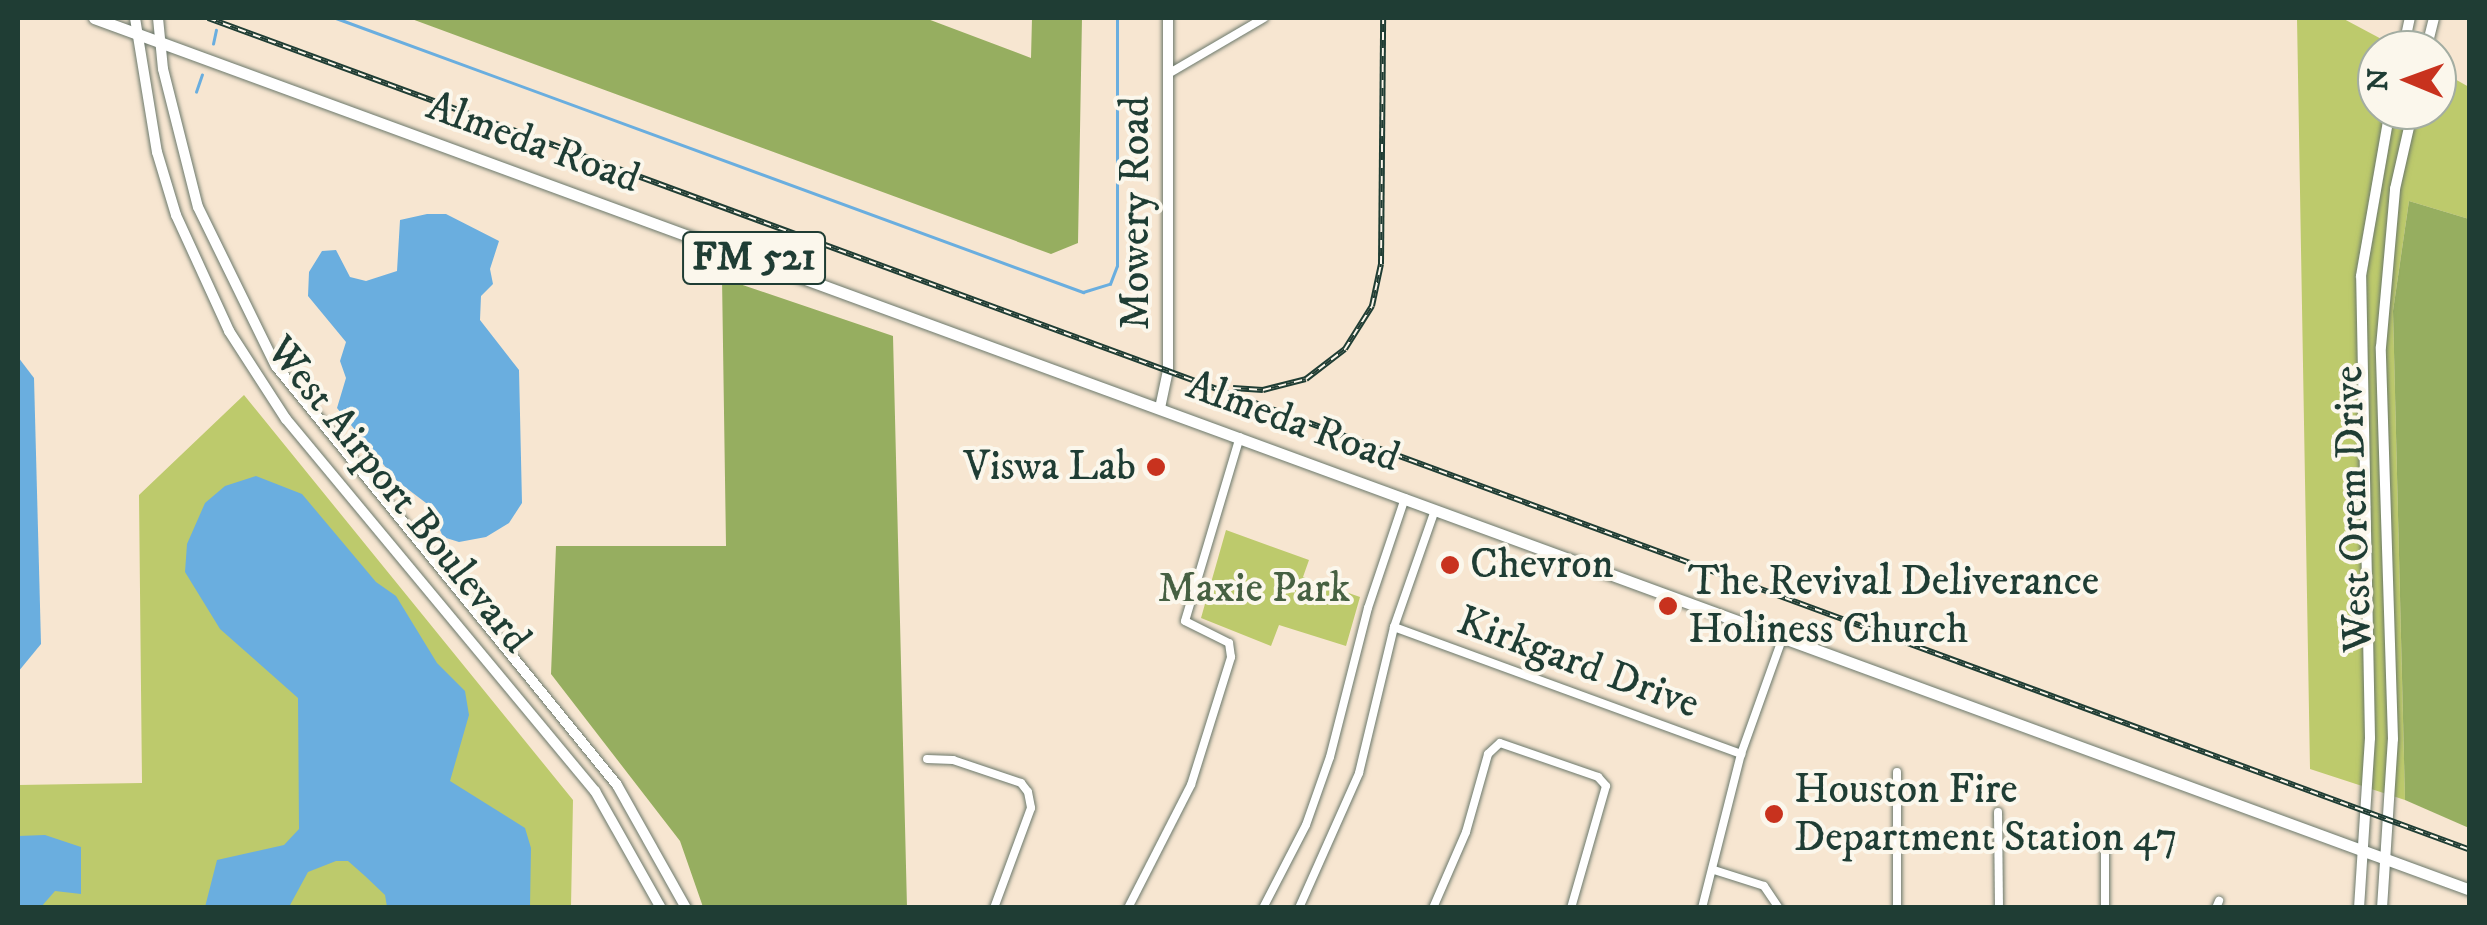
<!DOCTYPE html>
<style>
body{margin:0}
#map{position:relative;width:2487px;height:925px;overflow:hidden;background:#f7e6d1;font-family:"IM FELL DW Pica",serif}
div>[style]{position:absolute}
.green>*{inset:0;background:#bdca6c}
.forest>*{inset:0;background:#96ae60}
.water>*{inset:0;background:#6aaedf}
.stream>*{height:2.5px;margin:-1.25px;padding:0 1.25px;transform-origin:1.25px;border-radius:1.25px;background:#6aaedf}
.roads{filter:drop-shadow(0 0 2px #6b786b) drop-shadow(0 0 2px #6b786b)}
.street>*{height:8px;margin:-4px;padding:0 4px;transform-origin:4px;border-radius:4px;background:#fff}
.secondary>*{height:10px;margin:-5px;padding:0 5px;transform-origin:5px;border-radius:5px;background:#fff}
.primary>*{height:11px;margin:-5.5px;padding:0 5.5px;transform-origin:5.5px;border-radius:5.5px;background:#fff}
.rail>*{height:6px;margin-top:-3px;transform-origin:0;background:repeating-linear-gradient(90deg,#fbf7ec 0 8px,#1f3d34 0 16px);box-sizing:border-box;border-block:2px solid #1f3d34}
.dots>*{width:28px;height:28px;translate:-50% -50%;box-sizing:border-box;border:5px solid #fbf7ec;border-radius:50%}
span{translate:-50% -50%;white-space:nowrap;text-align:center;line-height:1.15;-webkit-text-stroke:8px #fbf7ec;paint-order:stroke}
.shield-label span{padding:2px 8px;background:#fbf7ec;border:2px solid;border-radius:8px;-webkit-text-stroke-width:0}
.shield-label{font-size:40px;color:#1f3d34;font-weight:700}
.street-label{font-size:42px;color:#1f3d34}
.poi-label{font-size:42px;color:#1f3d34}
.right{translate:-100% -50%;text-align:right}
.left{translate:0 -50%;text-align:left}
.park-label{font-size:42px;color:#466042}
.frame{position:absolute;inset:0;border:20px solid #1f3d34;pointer-events:none}
.north{position:absolute;left:2357px;top:30px;width:100px;height:100px;box-sizing:border-box;background:#fbf7ec;border:2px solid #a3ada2;border-radius:50%;rotate:271deg;font-size:28px;font-weight:700;line-height:40px;text-align:center;color:#1f3d34}
.north::after{content:'';display:block;margin:auto;width:35px;height:45px;background:#c8321e;clip-path:polygon(50% 0,100% 100%,50% 72%,0 100%)}
</style>
<div id="map">
<div class="green">
<div style="clip-path:polygon(2297px 18px,2342px 18px,2402px 50px,2377px 50px,2377px 110px,2437px 110px,2437px 69px,2469px 87px,2469px 219px,2409px 201px,2393px 311px,2405px 800px,2310px 769px)"></div>
<div style="clip-path:polygon(244px 395px,573px 800px,571px 907px,18px 907px,18px 785px,142px 783px,139px 495px)"></div>
<div style="clip-path:polygon(1226px 530px,1309px 560px,1303px 577px,1360px 597px,1346px 646px,1279px 625px,1271px 646px,1201px 618px)"></div>
</div>
<div class="forest">
<div style="clip-path:polygon(409px 18px,925px 18px,1031px 58px,1032px 18px,1082px 18px,1078px 243px,1051px 254px)"></div>
<div style="clip-path:polygon(2409px 201px,2469px 219px,2469px 828px,2405px 800px,2393px 311px)"></div>
<div style="clip-path:polygon(722px 278px,893px 336px,907px 907px,703px 907px,680px 841px,551px 674px,556px 546px,726px 546px)"></div>
</div>
<div class="water">
<div style="clip-path:polygon(427px 214px,446px 214px,499px 241px,490px 269px,493px 284px,481px 296px,480px 320px,519px 370px,522px 503px,509px 523px,486px 537px,459px 542px,443px 537px,430px 506px,397px 481px,337px 408px,346px 378px,340px 361px,346px 342px,308px 296px,309px 272px,322px 251px,336px 250px,350px 277px,366px 281px,397px 271px,400px 220px)"></div>
<div style="clip-path:polygon(18px 357px,34px 378px,41px 644px,18px 672px)"></div>
<div style="clip-path:polygon(256px 476px,302px 494px,376px 582px,396px 596px,437px 663px,465px 691px,469px 715px,450px 781px,525px 828px,531px 848px,530px 907px,387px 907px,385px 895px,365px 876px,348px 861px,336px 861px,308px 872px,289px 907px,205px 907px,217px 860px,284px 845px,299px 829px,298px 698px,220px 629px,185px 572px,187px 544px,205px 503px,225px 486px)"></div>
<div style="clip-path:polygon(45px 835px,81px 847px,81px 894px,55px 891px,41px 907px,18px 907px,18px 836px)"></div>
</div>
<div class="stream">
<div style="left:336px;top:18px;width:796px;rotate:20.14deg"></div>
<div style="left:1083px;top:292px;width:28px;rotate:-17deg"></div>
<div style="left:1110px;top:284px;width:19px;rotate:-69deg"></div>
<div style="left:1117px;top:266px;width:248px;rotate:-90deg"></div>
<div style="left:213px;top:44px;width:14px;rotate:-78deg"></div>
<div style="left:196px;top:92px;width:18px;rotate:-71deg"></div>
</div>
<div class="roads">
<div class="street">
<div style="left:1168px;top:74px;width:111px;rotate:-30.3deg"></div>
<div style="left:1394px;top:627px;width:370px;rotate:20.1deg"></div>
<div style="left:927px;top:759px;width:26px;rotate:2deg"></div>
<div style="left:953px;top:760px;width:72px;rotate:18.7deg"></div>
<div style="left:1021px;top:783px;width:11px;rotate:52deg"></div>
<div style="left:1028px;top:792px;width:16px;rotate:79deg"></div>
<div style="left:1031px;top:808px;width:107px;rotate:110.3deg"></div>
<div style="left:1897px;top:772px;width:136px;rotate:90deg"></div>
<div style="left:1998px;top:812px;width:96px;rotate:89.4deg"></div>
<div style="left:1714px;top:870px;width:52px;rotate:17.7deg"></div>
<div style="left:1764px;top:886px;width:27px;rotate:56deg"></div>
<div style="left:1128px;top:908px;width:138px;rotate:-62.9deg"></div>
<div style="left:1191px;top:785px;width:134px;rotate:-72.6deg"></div>
<div style="left:1231px;top:657px;width:14px;rotate:-98deg"></div>
<div style="left:1229px;top:643px;width:49px;rotate:-153.4deg"></div>
<div style="left:1185px;top:621px;width:192px;rotate:-73.4deg"></div>
<div style="left:1263px;top:908px;width:93px;rotate:-62.6deg"></div>
<div style="left:1306px;top:825px;width:72px;rotate:-70.6deg"></div>
<div style="left:1330px;top:757px;width:154px;rotate:-75.7deg"></div>
<div style="left:1368px;top:608px;width:116px;rotate:-71.4deg"></div>
<div style="left:1299px;top:908px;width:148px;rotate:-66deg"></div>
<div style="left:1359px;top:773px;width:150px;rotate:-76.5deg"></div>
<div style="left:1394px;top:627px;width:124px;rotate:-70.7deg"></div>
<div style="left:1433px;top:908px;width:83px;rotate:-66.5deg"></div>
<div style="left:1466px;top:832px;width:81px;rotate:-74.2deg"></div>
<div style="left:1488px;top:754px;width:16px;rotate:-43deg"></div>
<div style="left:1500px;top:743px;width:104px;rotate:19.1deg"></div>
<div style="left:1598px;top:777px;width:12px;rotate:48deg"></div>
<div style="left:1606px;top:786px;width:127px;rotate:106deg"></div>
<div style="left:1702px;top:908px;width:159px;rotate:-75.8deg"></div>
<div style="left:1741px;top:754px;width:124px;rotate:-70.3deg"></div>
<div style="left:2105px;top:908px;width:61px;rotate:-90deg"></div>
<div style="left:2216px;top:908px;width:8px;rotate:-67deg"></div>
</div>
<div class="secondary">
<div style="left:135px;top:18px;width:136px;rotate:80.7deg"></div>
<div style="left:157px;top:152px;width:66px;rotate:73.2deg"></div>
<div style="left:176px;top:215px;width:128px;rotate:65.4deg"></div>
<div style="left:229px;top:331px;width:105px;rotate:57.1deg"></div>
<div style="left:286px;top:419px;width:484px;rotate:50.3deg"></div>
<div style="left:595px;top:791px;width:134px;rotate:60.6deg"></div>
<div style="left:158px;top:18px;width:51px;rotate:84.4deg"></div>
<div style="left:163px;top:69px;width:142px;rotate:75.8deg"></div>
<div style="left:198px;top:207px;width:177px;rotate:63.9deg"></div>
<div style="left:276px;top:366px;width:540px;rotate:50.86deg"></div>
<div style="left:617px;top:785px;width:141px;rotate:60.7deg"></div>
<div style="left:2403px;top:50px;width:33px;rotate:-78deg"></div>
<div style="left:2426px;top:50px;width:33px;rotate:-76deg"></div>
<div style="left:1160px;top:408px;width:38px;rotate:-78deg"></div>
<div style="left:1168px;top:371px;width:353px;rotate:-90deg"></div>
<div style="left:2359px;top:908px;width:170px;rotate:-86.3deg"></div>
<div style="left:2370px;top:738px;width:462px;rotate:-91.1deg"></div>
<div style="left:2361px;top:276px;width:169px;rotate:-80.1deg"></div>
<div style="left:2382px;top:908px;width:169px;rotate:-86.3deg"></div>
<div style="left:2393px;top:739px;width:392px;rotate:-91.8deg"></div>
<div style="left:2381px;top:347px;width:159px;rotate:-84.9deg"></div>
<div style="left:2395px;top:189px;width:81px;rotate:-77.2deg"></div>
</div>
<div class="primary">
<div style="left:94px;top:18px;width:2531px;rotate:20.15deg"></div>
</div>
</div>
<div class="rail">
<div style="left:208px;top:18px;width:2410px;rotate:20.19deg"></div>
<div style="left:1233px;top:388px;width:30px;rotate:4deg"></div>
<div style="left:1263px;top:390px;width:44px;rotate:-14.3deg"></div>
<div style="left:1306px;top:379px;width:49px;rotate:-37.6deg"></div>
<div style="left:1345px;top:349px;width:51px;rotate:-57.9deg"></div>
<div style="left:1372px;top:306px;width:43px;rotate:-77.9deg"></div>
<div style="left:1381px;top:264px;width:246px;rotate:-89.5deg"></div>
</div>
<div class="dots">
<div style="left:1156px;top:467px;background:#c8321e"></div>
<div style="left:1450px;top:565px;background:#c8321e"></div>
<div style="left:1668px;top:606px;background:#c8321e"></div>
<div style="left:1774px;top:814px;background:#c8321e"></div>
</div>
<div class="shield-label">
<span style="left:754px;top:258px">FM 521</span>
</div>
<div class="street-label">
<span style="left:533px;top:143px;rotate:20deg">Almeda Road</span>
<span style="left:1136px;top:213px;rotate:-90deg">Mowery Road</span>
<span style="left:1293px;top:422px;rotate:20deg">Almeda Road</span>
<span style="left:398px;top:495px;rotate:51deg">West Airport Boulevard</span>
<span style="left:2354px;top:509px;rotate:-92deg">West Orem Drive</span>
<span style="left:1578px;top:663px;rotate:20deg">Kirkgard Drive</span>
</div>
<div class="poi-label">
<span class="right" style="left:1136px;top:467px">Viswa Lab</span>
<span class="left" style="left:1470px;top:565px">Chevron</span>
<span class="left" style="left:1688px;top:606px">The Revival Deliverance<br>Holiness Church</span>
<span class="left" style="left:1794px;top:814px">Houston Fire<br>Department Station 47</span>
</div>
<div class="park-label">
<span style="left:1254px;top:589px">Maxie Park</span>
</div>
<div class="frame"></div>
<div class="north">N</div>
</div>
